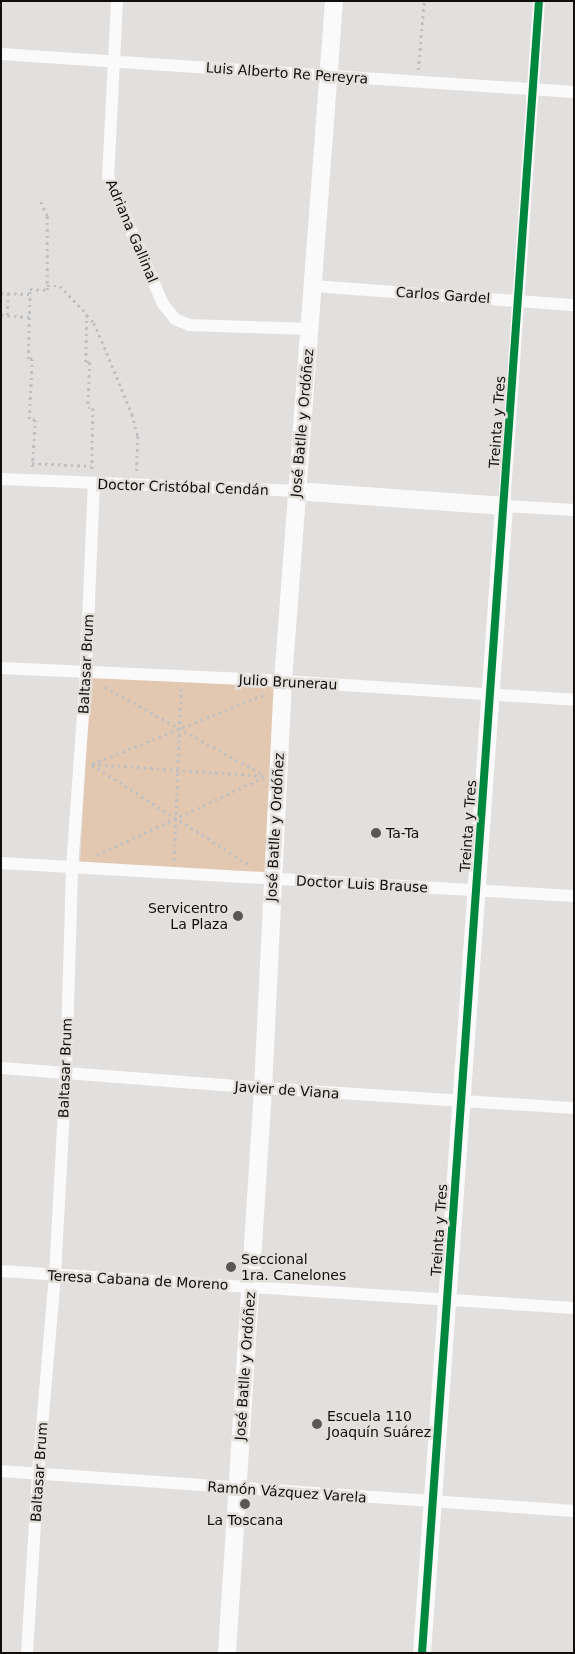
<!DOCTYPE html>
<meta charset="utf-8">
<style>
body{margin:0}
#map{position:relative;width:575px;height:1654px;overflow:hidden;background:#e2e0de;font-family:"DejaVu Sans",sans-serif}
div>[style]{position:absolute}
.green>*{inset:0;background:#e3c8b1}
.path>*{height:2.5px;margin-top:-1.25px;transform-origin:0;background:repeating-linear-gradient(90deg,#c1c0c0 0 2.5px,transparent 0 6.5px)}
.street>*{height:12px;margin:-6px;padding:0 6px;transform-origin:6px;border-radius:6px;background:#fbfafa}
.secondary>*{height:18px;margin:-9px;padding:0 9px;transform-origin:9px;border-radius:9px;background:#fbfafa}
.cycleway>*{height:8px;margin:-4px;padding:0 4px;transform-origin:4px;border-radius:4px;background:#00873e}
.dots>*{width:14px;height:14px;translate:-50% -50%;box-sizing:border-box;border:2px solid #e4e0dc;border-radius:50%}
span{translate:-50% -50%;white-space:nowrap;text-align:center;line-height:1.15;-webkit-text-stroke:5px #e4e0dc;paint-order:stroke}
.street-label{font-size:14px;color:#110f0e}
.poi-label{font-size:14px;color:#110f0e}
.left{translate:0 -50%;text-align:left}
.right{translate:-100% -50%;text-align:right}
.frame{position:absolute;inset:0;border:2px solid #110f0e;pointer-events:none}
</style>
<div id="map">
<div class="green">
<div style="clip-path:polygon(90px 676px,276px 687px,265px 873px,80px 864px)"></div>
</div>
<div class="path">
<div style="left:418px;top:70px;width:69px;rotate:-85deg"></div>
<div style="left:47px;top:286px;width:13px"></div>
<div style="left:60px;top:286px;width:39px;rotate:46deg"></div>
<div style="left:87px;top:314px;width:48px;rotate:91.2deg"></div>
<div style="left:86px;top:362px;width:4px"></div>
<div style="left:90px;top:362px;width:46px;rotate:92.5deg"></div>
<div style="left:88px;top:408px;width:5px"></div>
<div style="left:93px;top:408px;width:61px;rotate:90.9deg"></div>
<div style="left:1px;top:293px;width:29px;rotate:2deg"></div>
<div style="left:1px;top:315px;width:28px;rotate:4deg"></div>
<div style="left:7px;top:315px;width:22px;rotate:-87deg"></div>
<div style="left:87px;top:315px;width:11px;rotate:49deg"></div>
<div style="left:94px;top:323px;width:20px;rotate:66deg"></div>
<div style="left:102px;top:341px;width:79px;rotate:67.7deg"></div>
<div style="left:132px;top:414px;width:23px;rotate:75deg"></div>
<div style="left:138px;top:436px;width:37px;rotate:92deg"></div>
<div style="left:32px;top:463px;width:59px;rotate:2.9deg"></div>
<div style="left:32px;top:467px;width:47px;rotate:-86.3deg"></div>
<div style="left:35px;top:420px;width:6px;rotate:-171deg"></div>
<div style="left:29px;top:419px;width:60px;rotate:-87.1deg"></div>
<div style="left:32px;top:359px;width:4px;rotate:180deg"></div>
<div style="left:28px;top:359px;width:70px;rotate:-88.4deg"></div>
<div style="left:30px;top:289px;width:17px;rotate:3deg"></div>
<div style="left:47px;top:290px;width:74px;rotate:-90deg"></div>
<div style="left:47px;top:216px;width:19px;rotate:-115deg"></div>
<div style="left:105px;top:687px;width:182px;rotate:29deg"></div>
<div style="left:92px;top:764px;width:187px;rotate:-22deg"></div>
<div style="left:92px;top:764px;width:172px;rotate:4deg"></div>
<div style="left:92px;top:765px;width:185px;rotate:32.4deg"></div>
<div style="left:97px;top:855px;width:184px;rotate:-25deg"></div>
<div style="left:174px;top:860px;width:172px;rotate:-87.7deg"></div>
</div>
<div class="street">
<div style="left:117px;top:1px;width:176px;rotate:92.9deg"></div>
<div style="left:108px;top:177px;width:138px;rotate:66.6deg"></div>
<div style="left:163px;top:304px;width:19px;rotate:51deg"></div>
<div style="left:175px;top:319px;width:15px;rotate:23deg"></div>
<div style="left:189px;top:325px;width:121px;rotate:1.9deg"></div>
<div style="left:539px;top:1px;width:506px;rotate:93.96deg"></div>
<div style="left:504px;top:506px;width:70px;rotate:3.3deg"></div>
<div style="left:1px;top:54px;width:574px;rotate:3.79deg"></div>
<div style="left:313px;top:286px;width:262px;rotate:4.2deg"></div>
<div style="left:1px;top:479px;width:294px;rotate:2.3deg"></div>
<div style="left:1px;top:668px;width:282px;rotate:2.6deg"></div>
<div style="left:283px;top:681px;width:292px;rotate:3.7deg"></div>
<div style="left:1px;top:863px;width:574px;rotate:3.3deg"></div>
<div style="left:1px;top:1068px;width:263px;rotate:4.4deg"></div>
<div style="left:263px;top:1088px;width:312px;rotate:3.7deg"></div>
<div style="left:1px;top:1271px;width:574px;rotate:3.69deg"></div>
<div style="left:1px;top:1471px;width:574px;rotate:3.99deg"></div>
<div style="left:27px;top:1653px;width:180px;rotate:-86.5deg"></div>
<div style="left:38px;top:1473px;width:199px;rotate:-85.1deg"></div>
<div style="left:55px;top:1275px;width:203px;rotate:-86.9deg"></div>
<div style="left:66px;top:1072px;width:204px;rotate:-88.3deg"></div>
<div style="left:72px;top:868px;width:196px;rotate:-85.9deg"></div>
<div style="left:86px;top:672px;width:189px;rotate:-87.6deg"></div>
</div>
<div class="secondary">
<div style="left:295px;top:491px;width:210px;rotate:4.1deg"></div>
<div style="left:504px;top:506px;width:1150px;rotate:94.09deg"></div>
<div style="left:227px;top:1653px;width:566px;rotate:-86.35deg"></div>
<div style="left:263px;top:1088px;width:407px;rotate:-87.2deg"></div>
<div style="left:283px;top:681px;width:682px;rotate:-85.71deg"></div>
</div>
<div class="cycleway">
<div style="left:422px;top:1653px;width:1656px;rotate:-85.95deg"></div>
</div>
<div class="dots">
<div style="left:376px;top:833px;background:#5a5857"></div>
<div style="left:238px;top:916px;background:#5a5857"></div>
<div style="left:231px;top:1267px;background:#5a5857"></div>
<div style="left:317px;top:1424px;background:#5a5857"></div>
<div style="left:245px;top:1504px;background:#5a5857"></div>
</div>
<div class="street-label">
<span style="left:287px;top:73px;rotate:4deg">Luis Alberto Re Pereyra</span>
<span style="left:132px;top:231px;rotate:67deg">Adriana Gallinal</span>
<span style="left:443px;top:295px;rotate:4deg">Carlos Gardel</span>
<span style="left:497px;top:422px;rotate:-86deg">Treinta y Tres</span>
<span style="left:302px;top:423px;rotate:-85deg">José Batlle y Ordóñez</span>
<span style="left:183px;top:487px;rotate:2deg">Doctor Cristóbal Cendán</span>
<span style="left:86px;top:664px;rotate:-87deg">Baltasar Brum</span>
<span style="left:288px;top:682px;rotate:3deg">Julio Brunerau</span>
<span style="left:468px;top:826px;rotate:-86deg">Treinta y Tres</span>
<span style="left:275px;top:827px;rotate:-87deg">José Batlle y Ordóñez</span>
<span style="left:362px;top:884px;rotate:3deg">Doctor Luis Brause</span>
<span style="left:65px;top:1068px;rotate:-88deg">Baltasar Brum</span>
<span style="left:287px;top:1090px;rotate:4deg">Javier de Viana</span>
<span style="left:439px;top:1230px;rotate:-86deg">Treinta y Tres</span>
<span style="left:138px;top:1280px;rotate:3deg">Teresa Cabana de Moreno</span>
<span style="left:245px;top:1366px;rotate:-86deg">José Batlle y Ordóñez</span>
<span style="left:39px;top:1472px;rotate:-86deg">Baltasar Brum</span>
<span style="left:287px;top:1492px;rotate:4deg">Ramón Vázquez Varela</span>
</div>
<div class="poi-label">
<span class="left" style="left:386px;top:833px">Ta-Ta</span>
<span class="right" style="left:228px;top:916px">Servicentro<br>La Plaza</span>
<span class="left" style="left:241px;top:1267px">Seccional<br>1ra. Canelones</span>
<span class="left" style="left:327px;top:1424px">Escuela 110<br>Joaquín Suárez</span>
<span style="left:245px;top:1520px">La Toscana</span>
</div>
<div class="frame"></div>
</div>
